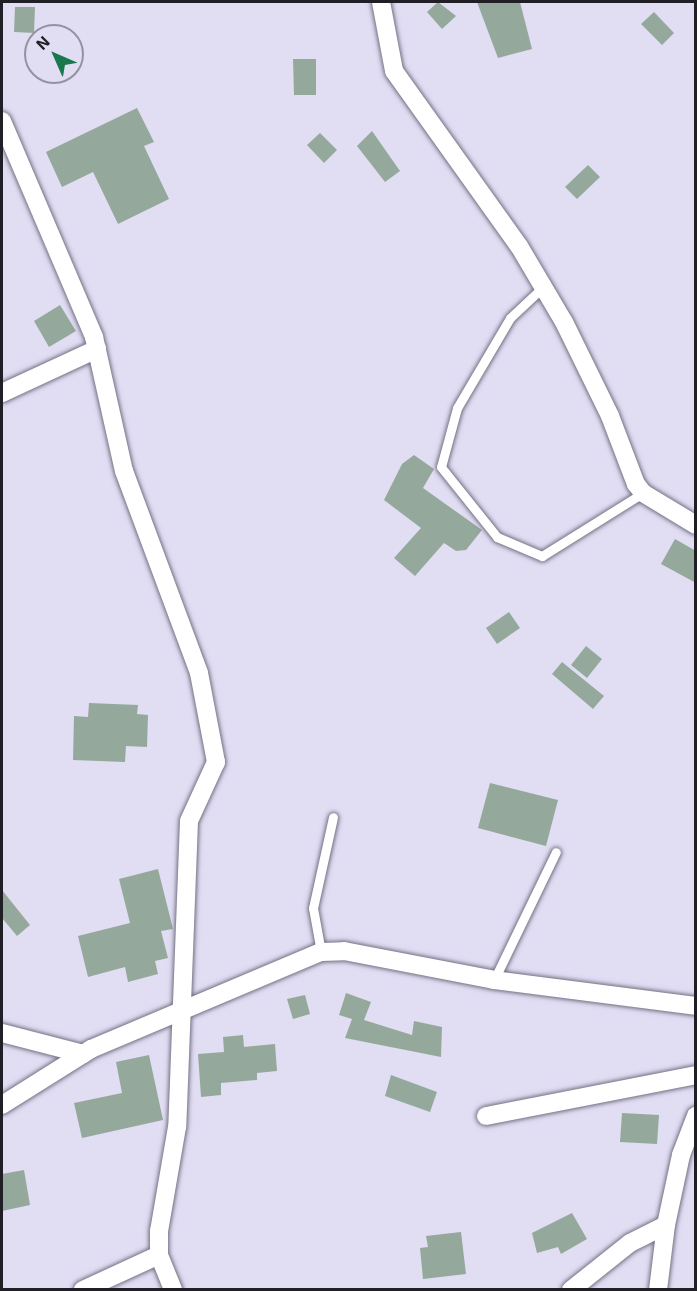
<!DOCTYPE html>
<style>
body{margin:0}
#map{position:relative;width:697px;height:1291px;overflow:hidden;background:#e1ddf3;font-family:"Exo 2",sans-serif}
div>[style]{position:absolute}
.building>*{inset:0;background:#94a99c}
.roads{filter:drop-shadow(0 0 2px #747184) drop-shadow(0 0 2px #747184)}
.service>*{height:9px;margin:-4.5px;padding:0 4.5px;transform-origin:4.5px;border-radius:4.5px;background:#fff}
.minor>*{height:18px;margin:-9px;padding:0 9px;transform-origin:9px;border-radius:9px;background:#fff}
span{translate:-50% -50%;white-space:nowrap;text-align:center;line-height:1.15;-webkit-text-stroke:6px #e1ddf3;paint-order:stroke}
.frame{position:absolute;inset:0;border:3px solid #201f26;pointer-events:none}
.north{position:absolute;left:24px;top:24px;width:60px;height:60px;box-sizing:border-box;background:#e1ddf3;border:2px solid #9491a1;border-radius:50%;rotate:315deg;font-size:16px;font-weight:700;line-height:24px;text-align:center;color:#201f26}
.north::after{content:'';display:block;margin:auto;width:21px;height:27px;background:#1a784e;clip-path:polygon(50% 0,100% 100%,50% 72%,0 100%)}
</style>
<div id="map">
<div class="building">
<div style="clip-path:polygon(438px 2px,456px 16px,442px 29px,427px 12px)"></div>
<div style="clip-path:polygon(477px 2px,520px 2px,532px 49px,498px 58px)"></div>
<div style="clip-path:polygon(15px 7px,35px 7px,34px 33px,14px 32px)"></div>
<div style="clip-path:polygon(654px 12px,674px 33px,662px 45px,641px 24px)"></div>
<div style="clip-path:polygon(293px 59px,316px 59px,316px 95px,294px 95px)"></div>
<div style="clip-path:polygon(137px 108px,154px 142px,144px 146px,169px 199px,118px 224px,93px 172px,62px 187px,46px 152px)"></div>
<div style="clip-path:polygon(372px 131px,400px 171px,385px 182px,357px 146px)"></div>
<div style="clip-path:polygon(320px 133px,337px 150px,324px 163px,307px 145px)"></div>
<div style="clip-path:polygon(588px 165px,600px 177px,577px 199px,565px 187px)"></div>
<div style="clip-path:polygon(60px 305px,76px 331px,49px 347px,34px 321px)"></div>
<div style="clip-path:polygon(414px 455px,434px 469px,423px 488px,482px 530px,466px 550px,456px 551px,444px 543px,415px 576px,394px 558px,421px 528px,384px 500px,402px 464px)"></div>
<div style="clip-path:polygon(675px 539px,696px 551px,696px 583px,661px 564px)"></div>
<div style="clip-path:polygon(509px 612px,520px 628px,497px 644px,486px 628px)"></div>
<div style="clip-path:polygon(586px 646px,602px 659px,587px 678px,571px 665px)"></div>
<div style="clip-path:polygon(562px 662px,604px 696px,593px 709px,552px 674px)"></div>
<div style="clip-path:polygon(89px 703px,138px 705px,137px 714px,148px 715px,147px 747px,126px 746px,125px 762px,73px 760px,74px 716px,88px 717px)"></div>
<div style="clip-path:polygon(490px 783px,558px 800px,546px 846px,478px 828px)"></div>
<div style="clip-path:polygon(158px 869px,173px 929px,161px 931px,168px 958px,155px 961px,158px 974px,128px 982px,125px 967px,88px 977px,78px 936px,130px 923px,119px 879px)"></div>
<div style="clip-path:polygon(2px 890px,30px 925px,17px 936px,2px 918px)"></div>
<div style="clip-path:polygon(346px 993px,371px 1002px,364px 1020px,412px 1035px,414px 1021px,442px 1027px,441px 1057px,345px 1038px,352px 1019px,339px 1015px)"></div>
<div style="clip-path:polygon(305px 995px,310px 1014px,293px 1019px,287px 999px)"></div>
<div style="clip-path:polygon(243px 1035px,244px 1047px,275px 1044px,277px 1071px,257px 1073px,257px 1080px,221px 1083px,221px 1095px,201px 1097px,198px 1054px,224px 1052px,223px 1037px)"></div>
<div style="clip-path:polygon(149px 1055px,163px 1120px,82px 1138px,74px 1103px,122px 1093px,116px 1062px)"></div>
<div style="clip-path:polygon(391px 1075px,437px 1092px,430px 1112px,385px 1096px)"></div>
<div style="clip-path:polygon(622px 1113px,659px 1115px,657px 1144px,620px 1142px)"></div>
<div style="clip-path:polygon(24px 1170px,30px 1205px,2px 1211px,2px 1174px)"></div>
<div style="clip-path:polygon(572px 1213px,587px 1239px,561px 1254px,558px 1247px,537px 1253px,532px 1233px)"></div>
<div style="clip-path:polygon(461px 1232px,466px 1274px,423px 1279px,420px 1248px,428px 1247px,426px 1236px)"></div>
</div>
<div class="roads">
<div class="service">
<div style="left:543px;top:287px;width:45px;rotate:136.8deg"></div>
<div style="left:510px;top:318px;width:104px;rotate:120.5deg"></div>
<div style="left:457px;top:408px;width:61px;rotate:105.2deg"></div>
<div style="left:441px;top:467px;width:90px;rotate:51.3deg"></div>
<div style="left:497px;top:537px;width:49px;rotate:22.9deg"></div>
<div style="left:542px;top:556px;width:119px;rotate:-32deg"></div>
<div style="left:321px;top:952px;width:45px;rotate:-100.3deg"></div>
<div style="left:313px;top:908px;width:93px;rotate:-77.6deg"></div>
<div style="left:494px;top:980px;width:142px;rotate:-64.2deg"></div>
</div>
<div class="minor">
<div style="left:381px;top:2px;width:70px;rotate:79.3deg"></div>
<div style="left:394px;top:71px;width:215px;rotate:54.5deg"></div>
<div style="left:519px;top:246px;width:88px;rotate:59.4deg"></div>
<div style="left:564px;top:322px;width:105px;rotate:63.9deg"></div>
<div style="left:610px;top:416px;width:73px;rotate:69.1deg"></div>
<div style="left:636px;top:484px;width:11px;rotate:52deg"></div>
<div style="left:643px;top:493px;width:62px;rotate:31.1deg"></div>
<div style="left:2px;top:121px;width:235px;rotate:66.9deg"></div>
<div style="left:94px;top:337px;width:137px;rotate:77.4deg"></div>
<div style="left:124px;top:471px;width:215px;rotate:69.6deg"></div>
<div style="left:199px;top:673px;width:91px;rotate:79.2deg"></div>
<div style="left:216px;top:762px;width:65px;rotate:114.6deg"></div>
<div style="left:189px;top:821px;width:306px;rotate:92.2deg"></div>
<div style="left:177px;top:1127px;width:106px;rotate:99.8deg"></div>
<div style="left:159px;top:1231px;width:24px;rotate:90deg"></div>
<div style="left:159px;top:1255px;width:84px;rotate:155.3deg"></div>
<div style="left:2px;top:393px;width:105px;rotate:-24.9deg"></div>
<div style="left:2px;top:1033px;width:84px;rotate:14.5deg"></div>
<div style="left:2px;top:1105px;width:105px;rotate:-32.2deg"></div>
<div style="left:91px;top:1049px;width:250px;rotate:-22.9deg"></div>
<div style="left:321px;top:952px;width:23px;rotate:-2deg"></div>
<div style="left:344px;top:951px;width:153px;rotate:10.9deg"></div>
<div style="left:494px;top:980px;width:204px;rotate:7.3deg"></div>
<div style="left:486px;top:1116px;width:214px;rotate:-11deg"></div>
<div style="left:159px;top:1255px;width:38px;rotate:68deg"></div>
<div style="left:571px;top:1290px;width:75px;rotate:-38.5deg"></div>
<div style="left:630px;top:1243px;width:40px;rotate:-26.6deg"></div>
<div style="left:658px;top:1290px;width:65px;rotate:-83deg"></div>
<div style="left:666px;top:1225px;width:72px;rotate:-77.9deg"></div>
<div style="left:681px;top:1155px;width:42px;rotate:-69deg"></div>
</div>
</div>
<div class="frame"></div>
<div class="north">N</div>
</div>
